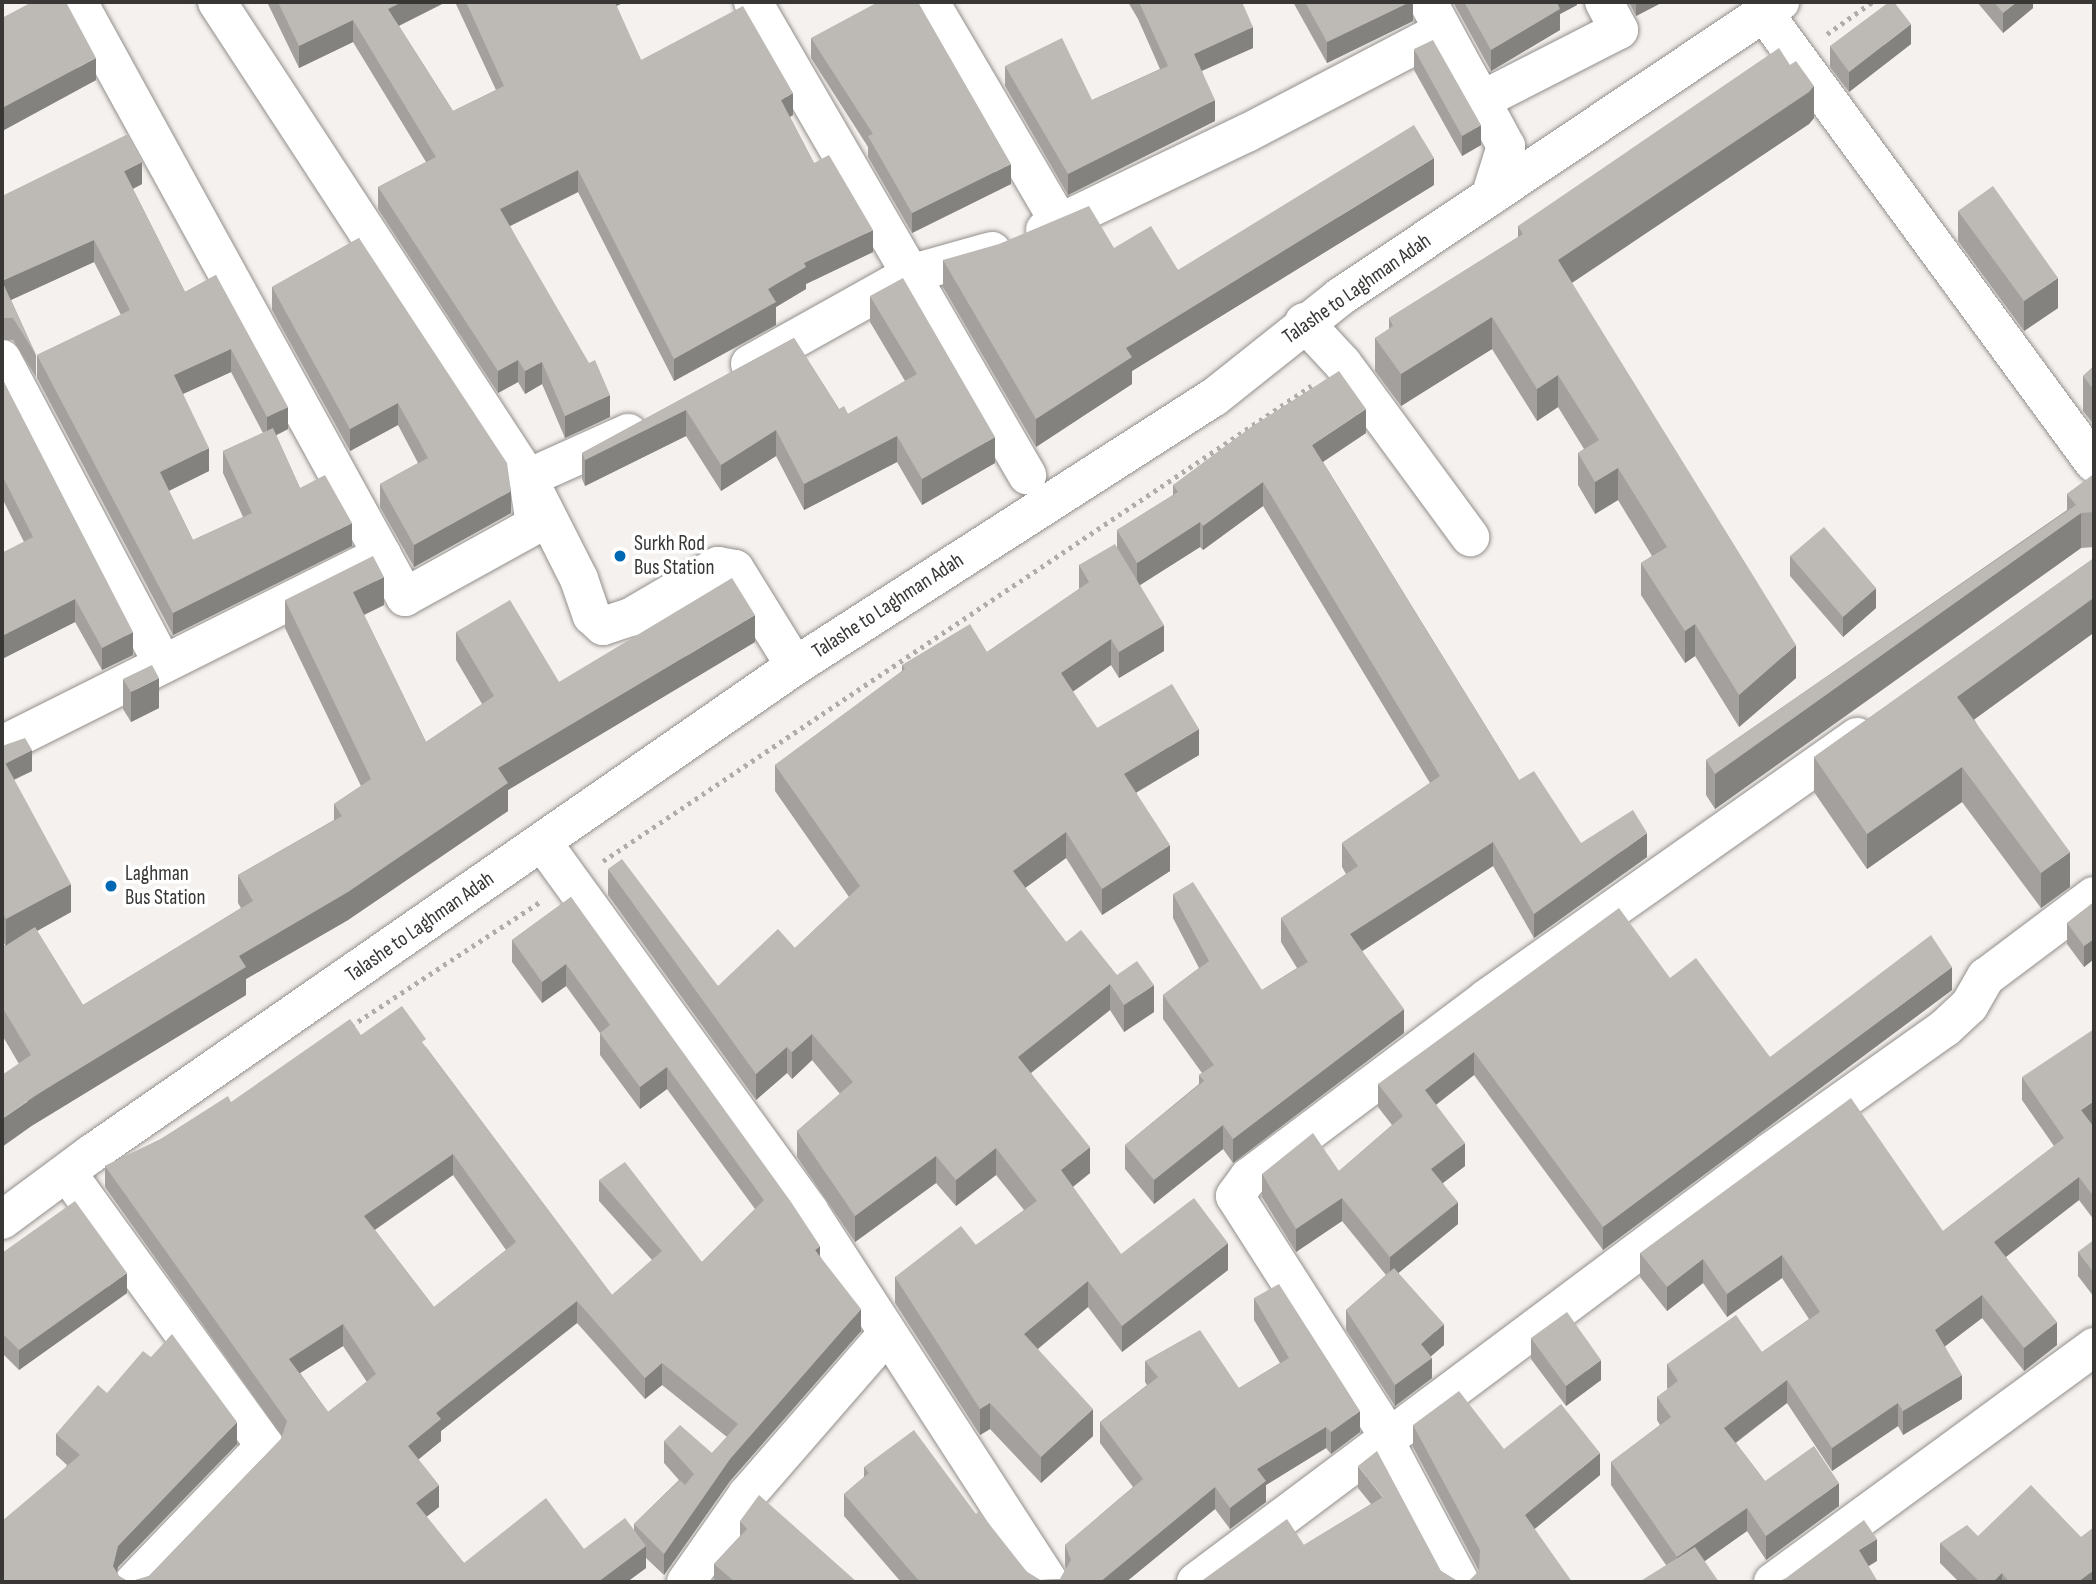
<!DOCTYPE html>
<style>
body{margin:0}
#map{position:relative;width:2096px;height:1584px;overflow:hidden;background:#f5f1ee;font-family:"Sofia Sans Condensed",sans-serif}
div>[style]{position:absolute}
.path>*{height:4.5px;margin-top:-2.25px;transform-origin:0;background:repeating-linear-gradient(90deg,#afacaa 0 3.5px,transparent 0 8.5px)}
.roads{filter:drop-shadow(0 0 2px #928f8c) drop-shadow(0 0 2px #928f8c)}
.minor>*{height:38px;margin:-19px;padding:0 19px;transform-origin:19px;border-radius:19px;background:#fff}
.major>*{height:38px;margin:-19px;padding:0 19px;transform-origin:19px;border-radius:19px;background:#fff}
.wall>*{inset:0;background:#a3a09d}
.shaded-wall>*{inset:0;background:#84827f}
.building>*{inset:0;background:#bdbab6}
.dots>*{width:19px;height:19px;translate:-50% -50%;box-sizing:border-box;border:4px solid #fff;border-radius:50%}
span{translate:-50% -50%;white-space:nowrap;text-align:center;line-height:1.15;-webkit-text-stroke:7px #fff;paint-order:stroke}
.street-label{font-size:21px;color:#383735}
.poi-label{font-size:21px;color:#383735}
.left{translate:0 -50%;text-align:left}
.frame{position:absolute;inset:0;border:4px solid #383735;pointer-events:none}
</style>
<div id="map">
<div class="path">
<div style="left:1827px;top:34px;width:55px;rotate:-35.4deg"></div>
<div style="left:603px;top:861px;width:853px;rotate:-33.86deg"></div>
<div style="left:351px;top:1026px;width:226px;rotate:-33.3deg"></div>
</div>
<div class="roads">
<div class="minor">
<div style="left:78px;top:2px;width:631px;rotate:61.2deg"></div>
<div style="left:217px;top:2px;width:569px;rotate:56.84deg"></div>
<div style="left:528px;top:478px;width:113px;rotate:63.2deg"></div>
<div style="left:579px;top:579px;width:39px;rotate:71deg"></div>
<div style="left:592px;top:616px;width:15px;rotate:42deg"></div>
<div style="left:603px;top:626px;width:29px;rotate:-18deg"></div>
<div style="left:631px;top:617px;width:101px;rotate:-30.4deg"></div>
<div style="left:718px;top:566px;width:17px;rotate:10deg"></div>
<div style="left:735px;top:569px;width:114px;rotate:58.3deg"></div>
<div style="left:753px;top:2px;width:547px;rotate:59.92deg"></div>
<div style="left:930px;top:2px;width:257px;rotate:59.6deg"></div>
<div style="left:1428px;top:2px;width:164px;rotate:61.6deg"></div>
<div style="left:1506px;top:146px;width:53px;rotate:107.4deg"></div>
<div style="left:1764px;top:13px;width:558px;rotate:53.75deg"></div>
<div style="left:1045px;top:230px;width:224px;rotate:-25.7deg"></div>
<div style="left:1247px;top:133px;width:220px;rotate:-27.6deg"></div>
<div style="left:1442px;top:31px;width:80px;rotate:59.9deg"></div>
<div style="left:1482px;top:100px;width:154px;rotate:-27.1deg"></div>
<div style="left:1619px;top:30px;width:32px;rotate:-118deg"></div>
<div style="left:1304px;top:322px;width:57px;rotate:47.1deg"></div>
<div style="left:1343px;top:364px;width:215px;rotate:53.7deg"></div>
<div style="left:2px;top:359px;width:345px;rotate:62.2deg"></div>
<div style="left:750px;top:364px;width:187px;rotate:-29.2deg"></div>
<div style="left:913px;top:273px;width:82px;rotate:-15.6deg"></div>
<div style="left:2px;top:745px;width:425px;rotate:-26.6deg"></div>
<div style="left:382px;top:555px;width:48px;rotate:61.3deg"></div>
<div style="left:405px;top:597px;width:149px;rotate:-29deg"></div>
<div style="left:535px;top:525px;width:48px;rotate:-98.5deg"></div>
<div style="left:528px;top:478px;width:110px;rotate:-24.2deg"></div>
<div style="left:543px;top:843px;width:454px;rotate:54.1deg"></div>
<div style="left:809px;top:1211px;width:442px;rotate:57.1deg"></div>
<div style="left:68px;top:1174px;width:336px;rotate:54.1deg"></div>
<div style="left:265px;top:1446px;width:189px;rotate:133.9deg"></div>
<div style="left:686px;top:1582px;width:106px;rotate:-55deg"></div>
<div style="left:747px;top:1495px;width:213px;rotate:-49deg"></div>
<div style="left:1196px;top:1582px;width:716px;rotate:-36.82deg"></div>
<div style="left:1769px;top:1153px;width:216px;rotate:-35.4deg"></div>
<div style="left:1945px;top:1028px;width:33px;rotate:-43deg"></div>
<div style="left:1969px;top:1006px;width:34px;rotate:-60deg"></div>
<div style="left:1986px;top:977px;width:135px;rotate:-36.9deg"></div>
<div style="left:1460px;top:1582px;width:160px;rotate:-118deg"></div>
<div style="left:1385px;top:1441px;width:15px;rotate:-101deg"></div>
<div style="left:1382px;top:1426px;width:273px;rotate:-122.6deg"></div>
<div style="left:1235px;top:1196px;width:24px;rotate:-54deg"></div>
<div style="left:1249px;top:1177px;width:298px;rotate:-36.9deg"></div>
<div style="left:1487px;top:998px;width:453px;rotate:-35.2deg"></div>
<div style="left:1773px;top:1582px;width:398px;rotate:-36.2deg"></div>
</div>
<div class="major">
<div style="left:2px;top:1220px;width:111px;rotate:-36.6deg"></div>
<div style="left:91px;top:1154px;width:857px;rotate:-34.73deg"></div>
<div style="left:795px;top:666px;width:497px;rotate:-32.7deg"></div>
<div style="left:1213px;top:398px;width:162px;rotate:-38.5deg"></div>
<div style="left:1340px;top:297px;width:530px;rotate:-33.84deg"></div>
</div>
</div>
<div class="wall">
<div style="clip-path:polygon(267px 2px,446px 2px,399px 26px,453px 111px,496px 90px,455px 2px,625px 2px,616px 6px,641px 60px,793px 115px,790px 117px,814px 163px,873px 252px,806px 284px,806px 289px,776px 307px,776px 325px,674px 381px,578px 192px,510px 226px,610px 417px,565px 438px,542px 384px,525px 394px,518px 382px,498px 393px,378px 209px,378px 187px,426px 162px,353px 42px,299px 68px)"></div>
<div style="clip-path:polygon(1128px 2px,1242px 2px,1253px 48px,1202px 71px,1215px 121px,1068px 195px,1005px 86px,1005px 66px,1092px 100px,1160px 69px,1138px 19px)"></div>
<div style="clip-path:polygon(1293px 2px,1413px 2px,1413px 21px,1327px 63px)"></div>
<div style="clip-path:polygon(1453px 2px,1577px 2px,1577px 5px,1560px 14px,1560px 30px,1491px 71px)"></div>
<div style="clip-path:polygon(1629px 2px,1663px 2px,1636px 16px)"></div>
<div style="clip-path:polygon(1977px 2px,2033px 2px,2033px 8px,2003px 33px)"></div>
<div style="clip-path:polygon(2px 18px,96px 80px,4px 130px,2px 125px)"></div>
<div style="clip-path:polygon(811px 38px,1011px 184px,912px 233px,868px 157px,868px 147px,811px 58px)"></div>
<div style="clip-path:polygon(1911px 44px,1849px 92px,1830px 67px,1830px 46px)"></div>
<div style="clip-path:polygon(1414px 49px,1481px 145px,1462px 156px,1414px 70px)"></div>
<div style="clip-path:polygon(1814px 118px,1809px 124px,1572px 283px,1796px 678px,1739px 727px,1695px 656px,1685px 663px,1641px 595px,1641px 563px,1652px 556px,1618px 500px,1595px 514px,1578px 485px,1578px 453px,1584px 449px,1558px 407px,1537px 421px,1492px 349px,1401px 406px,1375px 371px,1375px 338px,1389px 329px,1389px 318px,1518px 237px,1518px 226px)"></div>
<div style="clip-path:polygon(evenodd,142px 184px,133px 189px,185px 292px,216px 275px,288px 429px,276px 435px,300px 488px,352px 546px,173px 635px,37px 378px,37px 355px,121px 315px,94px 262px,11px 300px,36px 355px,36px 377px,13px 340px,2px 340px,2px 196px,142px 184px,231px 372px,263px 433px,223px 451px,223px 473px,243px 517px,193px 540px,169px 491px,209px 471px,183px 394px,231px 372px)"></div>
<div style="clip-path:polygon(1434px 185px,1132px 371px,1132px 384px,1036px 447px,943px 287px,943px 260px,1114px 248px,1178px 270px)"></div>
<div style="clip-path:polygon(1958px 211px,2058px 308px,2024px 331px,1958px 241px)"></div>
<div style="clip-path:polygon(359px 238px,511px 513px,414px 567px,380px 507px,380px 484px,418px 463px,398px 425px,350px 451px,272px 310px,272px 287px)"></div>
<div style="clip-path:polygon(870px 296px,995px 463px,922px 505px,897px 462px,804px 510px,776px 456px,721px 491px,686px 436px,585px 486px,582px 479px,582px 453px,794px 338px,839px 409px,848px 414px,905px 381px,870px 322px)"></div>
<div style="clip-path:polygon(2094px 366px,2094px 425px,2083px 411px,2083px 376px)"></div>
<div style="clip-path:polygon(2px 378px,133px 655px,102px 670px,75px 622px,2px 659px,2px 553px,24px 542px,2px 498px)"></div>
<div style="clip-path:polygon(1366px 433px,1323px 462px,1519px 780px,1581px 843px,1647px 857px,1534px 938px,1493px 866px,1362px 951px,1404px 1033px,1233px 1163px,1223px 1149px,1154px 1204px,1125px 1169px,1125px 1145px,1199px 1084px,1199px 1075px,1202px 1073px,1163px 1019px,1163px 995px,1199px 968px,1173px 918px,1173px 894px,1262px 990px,1297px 968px,1281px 942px,1281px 918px,1346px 874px,1342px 867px,1342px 843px,1430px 783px,1263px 506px,1203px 550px,1200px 547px,1140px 585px,1164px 651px,1119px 678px,1111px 665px,1072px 691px,1097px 728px,1199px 755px,1136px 792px,1170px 871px,1102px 915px,1066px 858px,1025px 888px,1066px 942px,1117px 975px,1154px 1012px,1124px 1032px,1110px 1010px,1031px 1073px,1090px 1173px,1073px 1187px,1121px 1254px,1228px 1270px,1122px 1352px,1088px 1307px,1038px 1349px,1093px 1436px,1041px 1483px,990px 1429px,980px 1435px,895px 1303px,895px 1277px,976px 1245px,1024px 1210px,996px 1175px,956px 1206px,936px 1183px,855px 1242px,797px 1157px,797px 1131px,840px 1094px,812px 1060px,792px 1079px,787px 1073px,756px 1100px,608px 895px,608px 869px,718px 986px,795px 948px,849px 897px,775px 791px,775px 765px,902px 671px,902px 665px,987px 652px,1079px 589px,1079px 565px,1117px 547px,1117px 530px,1173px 495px,1173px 485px)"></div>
<div style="clip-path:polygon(2094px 474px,2094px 547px,2081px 548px,1715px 809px,1706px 795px,1706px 760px,2067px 510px,2067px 494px)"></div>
<div style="clip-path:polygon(1790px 556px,1876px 608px,1843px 637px,1790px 576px)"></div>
<div style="clip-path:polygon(2094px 558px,2094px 638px,2092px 634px,1974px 719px,2070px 887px,2041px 908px,1962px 802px,1867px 869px,1814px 792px,1814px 757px)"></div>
<div style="clip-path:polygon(285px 600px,384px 605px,364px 615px,426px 742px,482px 704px,456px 660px,456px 632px,559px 682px,755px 642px,508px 790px,508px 811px,348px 920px,246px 979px,246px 995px,33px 1125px,19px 1064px,2px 1035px,2px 948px,5px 945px,2px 939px,2px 746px,32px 771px,14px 780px,71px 912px,37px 931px,83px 1005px,241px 908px,238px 903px,238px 875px,334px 820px,334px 804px,361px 786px,285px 628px)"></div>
<div style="clip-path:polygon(123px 679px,159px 708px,131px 722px,123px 709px)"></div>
<div style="clip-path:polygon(evenodd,571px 897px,820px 1256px,861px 1331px,730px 1481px,664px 1575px,646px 1558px,646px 1568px,627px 1582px,2px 1582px,67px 1465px,56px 1455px,56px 1434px,107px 1393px,237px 1444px,118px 1567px,117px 1572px,119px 1576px,129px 1582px,149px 1576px,281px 1439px,282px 1436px,105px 1187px,105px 1166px,159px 1140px,361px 1035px,426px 1047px,612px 1295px,652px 1260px,599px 1201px,599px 1180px,702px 1262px,755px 1209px,667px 1089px,640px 1109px,600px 1055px,600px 1033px,566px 986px,542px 1003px,512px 962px,512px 940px,571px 897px,453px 1175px,506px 1250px,434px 1307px,375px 1230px,453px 1175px,571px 897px,577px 1323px,645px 1399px,662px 1385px,727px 1437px,712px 1453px,664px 1441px,664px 1463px,679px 1480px,634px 1524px,634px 1530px,584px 1549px,464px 1563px,426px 1517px,439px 1507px,418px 1459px,441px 1441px,441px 1431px,577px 1323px,571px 897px,343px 1346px,367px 1382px,328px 1412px,300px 1373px,343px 1346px)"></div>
<div style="clip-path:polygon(2094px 902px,2094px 959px,2084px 967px,2067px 944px,2067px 923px)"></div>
<div style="clip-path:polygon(1670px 978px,1770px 1057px,1952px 990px,1603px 1250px,1474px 1075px,1436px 1105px,1465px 1166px,1443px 1183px,1458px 1224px,1398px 1273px,1444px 1345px,1431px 1356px,1432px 1378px,1395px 1406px,1346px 1330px,1346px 1310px,1386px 1275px,1342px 1221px,1296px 1252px,1262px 1197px,1262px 1174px,1339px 1171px,1392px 1125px,1378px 1107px,1378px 1084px)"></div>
<div style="clip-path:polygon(2022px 1077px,2094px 1127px,2094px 1220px,2079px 1200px,2006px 1257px,2057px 1345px,2024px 1371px,1982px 1318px,1945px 1346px,1962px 1399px,1903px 1435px,1898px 1426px,1832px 1471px,1787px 1403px,1736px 1443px,1765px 1481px,1839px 1506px,1766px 1560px,1747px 1531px,1704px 1561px,1666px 1565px,1611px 1485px,1611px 1462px,1660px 1425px,1657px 1420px,1657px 1397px,1668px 1389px,1667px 1388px,1667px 1364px,1762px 1352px,1809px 1319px,1782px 1278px,1727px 1317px,1703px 1283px,1667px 1311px,1640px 1277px,1640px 1253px,1943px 1231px,2054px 1146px,2022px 1100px)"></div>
<div style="clip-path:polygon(2094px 1240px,2094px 1297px,2078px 1276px,2078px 1252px)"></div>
<div style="clip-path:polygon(2px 1253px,127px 1293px,19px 1370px,2px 1353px)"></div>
<div style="clip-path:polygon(1254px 1298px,1360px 1432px,1331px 1454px,1326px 1448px,1266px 1485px,1266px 1502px,1230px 1529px,1215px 1509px,1126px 1582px,901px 1582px,844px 1516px,844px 1494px,864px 1477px,864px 1467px,976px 1514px,1027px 1572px,1040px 1580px,1060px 1579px,1066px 1569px,1065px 1566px,1065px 1545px,1133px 1487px,1100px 1443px,1100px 1422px,1147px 1385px,1145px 1382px,1145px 1361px,1239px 1388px,1280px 1363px,1254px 1320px)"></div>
<div style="clip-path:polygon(1531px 1338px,1601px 1380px,1566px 1406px,1531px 1359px)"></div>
<div style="clip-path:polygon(1413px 1425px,1600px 1475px,1534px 1529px,1572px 1582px,1200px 1582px,1304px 1545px,1371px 1504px,1358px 1488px,1358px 1466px,1441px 1571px,1459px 1582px,1470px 1580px,1479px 1571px,1413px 1447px)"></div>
<div style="clip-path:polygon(740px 1521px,857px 1582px,714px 1582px,714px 1564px,740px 1536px)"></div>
<div style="clip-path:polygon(1978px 1536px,2081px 1537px,2094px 1582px,1959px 1582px,1940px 1563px,1940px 1543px)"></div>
</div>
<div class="shaded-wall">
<div style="clip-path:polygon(402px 2px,446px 2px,388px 31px,388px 9px)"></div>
<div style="clip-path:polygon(608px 2px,625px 2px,608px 10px)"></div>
<div style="clip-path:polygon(1410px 2px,1413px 2px,1413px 21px,1327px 63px,1327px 42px)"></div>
<div style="clip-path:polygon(1554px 2px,1577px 2px,1577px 5px,1560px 14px,1560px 30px,1491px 71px,1491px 50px)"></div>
<div style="clip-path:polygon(1636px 2px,1663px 2px,1636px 16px)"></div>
<div style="clip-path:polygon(2017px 2px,2033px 2px,2033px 8px,2003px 33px,2003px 13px)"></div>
<div style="clip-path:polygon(353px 20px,353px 42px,299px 68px,299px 46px)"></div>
<div style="clip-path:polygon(1911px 24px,1911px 44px,1849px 92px,1849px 72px)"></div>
<div style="clip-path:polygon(1253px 27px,1253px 48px,1194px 74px,1194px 54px)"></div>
<div style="clip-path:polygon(96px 58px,96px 80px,4px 130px,4px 107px)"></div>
<div style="clip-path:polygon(1814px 86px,1814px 118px,1809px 124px,1558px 292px,1558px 260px)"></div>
<div style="clip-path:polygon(793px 93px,793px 115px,781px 122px,781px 100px)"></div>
<div style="clip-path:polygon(1215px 100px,1215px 121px,1068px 195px,1068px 174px)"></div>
<div style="clip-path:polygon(1481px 125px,1481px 145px,1462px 156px,1462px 136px)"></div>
<div style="clip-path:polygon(1434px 158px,1434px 185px,1132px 371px,1132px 384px,1036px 447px,1036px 419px,1126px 348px)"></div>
<div style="clip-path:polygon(142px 162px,142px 184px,124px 193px,124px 171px)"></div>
<div style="clip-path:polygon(1011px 164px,1011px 184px,912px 233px,912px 213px)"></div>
<div style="clip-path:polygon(578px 170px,578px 192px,500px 231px,500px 209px)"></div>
<div style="clip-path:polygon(873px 230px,873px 252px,806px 284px,806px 289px,776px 307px,776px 325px,674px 381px,674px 359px,804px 263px)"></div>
<div style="clip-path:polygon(94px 240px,94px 262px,2px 304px,2px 281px)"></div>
<div style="clip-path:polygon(2058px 278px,2058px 308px,2024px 331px,2024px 301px)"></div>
<div style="clip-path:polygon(1492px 317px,1492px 349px,1401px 406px,1401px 374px)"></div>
<div style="clip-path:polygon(231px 349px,231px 372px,174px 398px,174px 375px)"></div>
<div style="clip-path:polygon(518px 360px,518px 382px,498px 393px,498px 371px)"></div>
<div style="clip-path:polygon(542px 362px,542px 384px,525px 394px,525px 371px)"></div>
<div style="clip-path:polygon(1558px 375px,1558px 407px,1537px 421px,1537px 389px)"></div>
<div style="clip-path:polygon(610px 395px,610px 417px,565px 438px,565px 416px)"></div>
<div style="clip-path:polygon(398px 403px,398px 425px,350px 451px,350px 429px)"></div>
<div style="clip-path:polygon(288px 407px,288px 429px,267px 440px,267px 417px)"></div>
<div style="clip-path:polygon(1366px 409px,1366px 433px,1312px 469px,1312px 445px)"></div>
<div style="clip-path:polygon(686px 410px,686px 436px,585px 486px,585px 460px)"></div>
<div style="clip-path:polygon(776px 430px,776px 456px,721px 491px,721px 465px)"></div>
<div style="clip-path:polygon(897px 436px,897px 462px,804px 510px,804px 484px)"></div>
<div style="clip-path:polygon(995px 437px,995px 463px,922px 505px,922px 479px)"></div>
<div style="clip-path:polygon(209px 448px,209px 471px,160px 495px,160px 472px)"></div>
<div style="clip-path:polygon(1618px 468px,1618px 500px,1595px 514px,1595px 482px)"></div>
<div style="clip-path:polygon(1263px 482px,1263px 506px,1203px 550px,1203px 526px)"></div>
<div style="clip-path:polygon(511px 491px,511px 513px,414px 567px,414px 545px)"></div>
<div style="clip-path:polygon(2081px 513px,2081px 548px,1715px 809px,1715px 774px)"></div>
<div style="clip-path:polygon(1200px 522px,1200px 547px,1137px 587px,1137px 563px)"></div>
<div style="clip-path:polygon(352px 523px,352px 546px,173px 635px,173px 613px)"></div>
<div style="clip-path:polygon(384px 577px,384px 605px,353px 620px,353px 592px)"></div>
<div style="clip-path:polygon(1876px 588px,1876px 608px,1843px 637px,1843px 617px)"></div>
<div style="clip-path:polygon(75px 599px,75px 622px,2px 659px,2px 636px)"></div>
<div style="clip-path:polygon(2092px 599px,2092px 634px,1957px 732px,1957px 697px)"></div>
<div style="clip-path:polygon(755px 615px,755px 642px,508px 790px,508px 811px,348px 920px,246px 979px,246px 995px,33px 1125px,2px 1147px,2px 1119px,239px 956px,498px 768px)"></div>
<div style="clip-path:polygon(1695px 624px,1695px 656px,1685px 663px,1685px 631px)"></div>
<div style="clip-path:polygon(1164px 625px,1164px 651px,1119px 678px,1119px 652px)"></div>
<div style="clip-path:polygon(133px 632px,133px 655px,102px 670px,102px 648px)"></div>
<div style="clip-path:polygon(1111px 639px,1111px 665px,1061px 700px,1061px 673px)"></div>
<div style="clip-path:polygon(1796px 645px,1796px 678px,1739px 727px,1739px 695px)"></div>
<div style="clip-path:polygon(159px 678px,159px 708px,131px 722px,131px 692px)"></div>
<div style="clip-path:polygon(1199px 729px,1199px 755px,1124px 800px,1124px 774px)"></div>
<div style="clip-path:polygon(32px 750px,32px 771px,4px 784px,4px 764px)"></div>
<div style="clip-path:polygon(1962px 767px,1962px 802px,1867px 869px,1867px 834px)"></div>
<div style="clip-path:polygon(1066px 832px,1066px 858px,1013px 897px,1013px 871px)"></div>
<div style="clip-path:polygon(1647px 833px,1647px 857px,1534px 938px,1534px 914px)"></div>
<div style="clip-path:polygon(1493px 842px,1493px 866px,1350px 959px,1350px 934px)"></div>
<div style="clip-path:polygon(1170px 845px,1170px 871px,1102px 915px,1102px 889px)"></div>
<div style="clip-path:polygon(2070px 852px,2070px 887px,2041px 908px,2041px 873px)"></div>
<div style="clip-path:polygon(71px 884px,71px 912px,6px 948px,6px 919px)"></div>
<div style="clip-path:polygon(2094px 939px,2094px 959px,2084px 967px,2084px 946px)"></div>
<div style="clip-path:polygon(566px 964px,566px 986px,542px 1003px,542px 982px)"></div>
<div style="clip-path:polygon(1952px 967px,1952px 990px,1603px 1250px,1603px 1227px)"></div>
<div style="clip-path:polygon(1110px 984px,1110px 1010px,1018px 1083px,1018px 1057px)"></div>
<div style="clip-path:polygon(1154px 985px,1154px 1012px,1124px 1032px,1124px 1005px)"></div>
<div style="clip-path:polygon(1404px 1009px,1404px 1033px,1233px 1163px,1233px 1139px)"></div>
<div style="clip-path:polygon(812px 1034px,812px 1060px,792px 1079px,792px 1052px)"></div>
<div style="clip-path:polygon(787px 1047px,787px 1073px,756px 1100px,756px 1074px)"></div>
<div style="clip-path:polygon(1474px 1052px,1474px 1075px,1425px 1113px,1425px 1090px)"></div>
<div style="clip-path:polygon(667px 1067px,667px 1089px,640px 1109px,640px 1087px)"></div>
<div style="clip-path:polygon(2094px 1101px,2094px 1124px,2081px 1133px,2081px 1110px)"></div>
<div style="clip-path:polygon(1223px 1125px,1223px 1149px,1154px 1204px,1154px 1180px)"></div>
<div style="clip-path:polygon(1465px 1143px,1465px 1166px,1431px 1192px,1431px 1169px)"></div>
<div style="clip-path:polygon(1090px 1147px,1090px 1173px,1061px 1196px,1061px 1170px)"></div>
<div style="clip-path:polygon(996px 1148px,996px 1175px,956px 1206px,956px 1180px)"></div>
<div style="clip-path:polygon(453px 1154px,453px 1175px,364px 1237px,364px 1216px)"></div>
<div style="clip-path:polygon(936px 1156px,936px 1183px,855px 1242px,855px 1216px)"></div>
<div style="clip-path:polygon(2079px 1177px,2079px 1200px,1994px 1266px,1994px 1242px)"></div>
<div style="clip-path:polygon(1342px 1198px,1342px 1221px,1296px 1252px,1296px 1229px)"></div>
<div style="clip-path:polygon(1458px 1202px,1458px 1224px,1390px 1280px,1390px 1257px)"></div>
<div style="clip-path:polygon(1228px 1243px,1228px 1270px,1122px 1352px,1122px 1326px)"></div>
<div style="clip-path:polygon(820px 1246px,820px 1268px,815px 1250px)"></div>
<div style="clip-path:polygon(1782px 1255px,1782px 1278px,1727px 1317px,1727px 1294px)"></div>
<div style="clip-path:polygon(1703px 1259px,1703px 1283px,1667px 1311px,1667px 1287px)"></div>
<div style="clip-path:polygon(127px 1273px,127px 1293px,19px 1370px,19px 1350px)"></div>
<div style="clip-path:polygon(1088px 1281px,1088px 1307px,1024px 1360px,1024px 1334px)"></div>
<div style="clip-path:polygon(1982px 1295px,1982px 1318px,1935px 1354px,1935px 1330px)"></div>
<div style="clip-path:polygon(577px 1301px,577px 1323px,441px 1431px,441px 1441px,408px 1468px,408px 1446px,436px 1413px)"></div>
<div style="clip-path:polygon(861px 1309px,861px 1331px,730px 1481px,664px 1575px,664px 1554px,730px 1459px)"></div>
<div style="clip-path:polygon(2057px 1322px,2057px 1345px,2024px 1371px,2024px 1348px)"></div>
<div style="clip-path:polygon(343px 1324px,343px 1346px,289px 1380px,289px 1359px)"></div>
<div style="clip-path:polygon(1444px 1324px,1444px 1345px,1421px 1365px,1421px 1344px)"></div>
<div style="clip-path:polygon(1432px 1358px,1432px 1378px,1395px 1406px,1395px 1385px)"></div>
<div style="clip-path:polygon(1601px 1360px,1601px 1380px,1566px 1406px,1566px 1386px)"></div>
<div style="clip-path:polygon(662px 1363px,662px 1385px,645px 1399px,645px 1378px)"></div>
<div style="clip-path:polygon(1962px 1375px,1962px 1399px,1903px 1435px,1903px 1411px)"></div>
<div style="clip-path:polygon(1787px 1380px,1787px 1403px,1724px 1451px,1724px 1428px)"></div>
<div style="clip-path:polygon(990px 1403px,990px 1429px,980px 1435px,980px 1409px)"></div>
<div style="clip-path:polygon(1898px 1403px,1898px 1426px,1832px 1471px,1832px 1448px)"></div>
<div style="clip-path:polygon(1093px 1409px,1093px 1436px,1041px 1483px,1041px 1457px)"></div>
<div style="clip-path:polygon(1360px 1411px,1360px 1432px,1331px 1454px,1331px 1432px)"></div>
<div style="clip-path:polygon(237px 1422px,237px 1444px,118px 1567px,114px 1582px,113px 1566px,118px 1546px)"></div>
<div style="clip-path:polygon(1326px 1427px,1326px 1448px,1266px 1485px,1266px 1502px,1230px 1529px,1230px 1508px,1257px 1469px)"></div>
<div style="clip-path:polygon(1600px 1453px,1600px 1475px,1525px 1537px,1525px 1515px)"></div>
<div style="clip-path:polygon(1839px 1483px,1839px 1506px,1766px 1560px,1766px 1536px)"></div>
<div style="clip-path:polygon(439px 1485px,439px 1507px,416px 1525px,416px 1503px)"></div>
<div style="clip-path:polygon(1215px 1487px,1215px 1509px,1126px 1582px,1100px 1582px)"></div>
<div style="clip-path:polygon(1747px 1508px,1747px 1531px,1677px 1581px,1677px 1557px)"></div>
<div style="clip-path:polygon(1877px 1539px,1877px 1561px,1859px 1572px,1859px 1550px)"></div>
<div style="clip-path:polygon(646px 1546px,646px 1568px,627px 1582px,598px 1582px)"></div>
<div style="clip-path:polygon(2094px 1570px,2094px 1582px,2078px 1582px)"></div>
<div style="clip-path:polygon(2002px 1573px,2002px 1582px,1993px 1582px)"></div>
</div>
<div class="building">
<div style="clip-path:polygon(32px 2px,66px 2px,96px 58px,4px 107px,2px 102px,2px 18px)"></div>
<div style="clip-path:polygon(278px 2px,402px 2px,388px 9px,453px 111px,504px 86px,466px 2px,615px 2px,641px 60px,743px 6px,793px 93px,781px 100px,814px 163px,829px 155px,873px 230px,804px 263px,806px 267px,768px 289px,776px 302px,674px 359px,578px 170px,500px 209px,589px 363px,595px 360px,610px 395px,565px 416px,542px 362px,525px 371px,518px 360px,498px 371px,378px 187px,436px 157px,353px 20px,299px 46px)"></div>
<div style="clip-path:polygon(878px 2px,918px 2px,1011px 164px,912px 213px,868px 136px,873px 134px,811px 38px)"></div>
<div style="clip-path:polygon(1139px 2px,1242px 2px,1253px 27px,1194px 54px,1215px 100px,1068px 174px,1005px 66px,1062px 38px,1092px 100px,1168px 66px)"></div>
<div style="clip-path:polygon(1305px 2px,1410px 2px,1327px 42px)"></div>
<div style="clip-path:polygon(1464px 2px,1557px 2px,1560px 9px,1491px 50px)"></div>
<div style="clip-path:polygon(1889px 2px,1894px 2px,1911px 24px,1849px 72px,1830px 46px)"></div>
<div style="clip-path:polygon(1994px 2px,2017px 2px,2003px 13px)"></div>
<div style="clip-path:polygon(1433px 40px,1481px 125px,1462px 136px,1414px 49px)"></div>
<div style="clip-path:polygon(1779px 48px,1790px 65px,1796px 61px,1814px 86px,1809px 92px,1558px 260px,1796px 645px,1739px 695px,1695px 624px,1685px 631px,1641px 563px,1667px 547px,1618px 468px,1595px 482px,1578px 453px,1599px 440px,1558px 375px,1537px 389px,1492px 317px,1401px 374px,1375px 338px,1393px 326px,1389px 318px,1523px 234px,1518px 226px)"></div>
<div style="clip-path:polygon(1414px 125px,1434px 158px,1126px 348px,1132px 357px,1036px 419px,943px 260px,999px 244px,1089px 206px,1114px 248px,1151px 226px,1178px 270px)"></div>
<div style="clip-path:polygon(128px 134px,142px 162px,124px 171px,185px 292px,216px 275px,288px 407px,267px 417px,231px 349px,174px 375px,209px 448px,160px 472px,193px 540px,252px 513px,223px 451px,273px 428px,300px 488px,325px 475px,352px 523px,173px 613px,37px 355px,130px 310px,94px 240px,2px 281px,36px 355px,13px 318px,2px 318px,2px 196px)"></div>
<div style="clip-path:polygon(1993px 186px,2058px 278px,2024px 301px,1958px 211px)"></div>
<div style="clip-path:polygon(359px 238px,507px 463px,511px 491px,414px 545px,380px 484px,428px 458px,398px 403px,350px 429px,272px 287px)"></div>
<div style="clip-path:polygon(903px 278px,995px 437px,922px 479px,897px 436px,804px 484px,776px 430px,721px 465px,686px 410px,585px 460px,582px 453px,794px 338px,839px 409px,844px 406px,848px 414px,917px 374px,870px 296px)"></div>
<div style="clip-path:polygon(2094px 366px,2094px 390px,2083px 376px)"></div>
<div style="clip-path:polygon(1339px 371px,1366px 409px,1312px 445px,1519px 780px,1534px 771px,1581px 843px,1633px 810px,1647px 833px,1534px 914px,1493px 842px,1350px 934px,1404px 1009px,1233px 1139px,1223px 1125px,1154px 1180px,1125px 1145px,1204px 1081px,1199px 1075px,1214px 1065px,1163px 995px,1209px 961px,1173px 894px,1193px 882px,1262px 990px,1308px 962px,1281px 918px,1358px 866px,1342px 843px,1440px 776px,1263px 482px,1203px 526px,1200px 522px,1137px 563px,1117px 530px,1178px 492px,1173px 485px,1251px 427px)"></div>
<div style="clip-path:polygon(2px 378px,133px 632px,102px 648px,75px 599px,2px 636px,2px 553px,33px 537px,2px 475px)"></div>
<div style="clip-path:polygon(2094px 474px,2094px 512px,2081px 513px,1715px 774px,1706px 760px,2076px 505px,2067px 494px)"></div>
<div style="clip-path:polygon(1824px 527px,1876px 588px,1843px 617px,1790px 556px)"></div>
<div style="clip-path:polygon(1115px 544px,1164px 625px,1119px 652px,1111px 639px,1061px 673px,1097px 728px,1172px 684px,1199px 729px,1124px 774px,1170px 845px,1102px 889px,1066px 832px,1013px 871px,1066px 942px,1081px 930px,1117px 975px,1137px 961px,1154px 985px,1124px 1005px,1110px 984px,1018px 1057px,1090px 1147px,1061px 1170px,1121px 1254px,1194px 1198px,1228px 1243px,1122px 1326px,1088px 1281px,1024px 1334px,1093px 1409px,1041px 1457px,990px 1403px,980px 1409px,895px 1277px,961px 1226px,976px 1245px,1037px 1201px,996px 1148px,956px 1180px,936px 1156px,855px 1216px,797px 1131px,853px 1082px,812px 1034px,792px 1052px,787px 1047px,756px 1074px,608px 869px,622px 859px,718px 986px,778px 929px,795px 948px,860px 886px,775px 765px,905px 669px,902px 665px,970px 624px,987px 652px,1089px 582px,1079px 565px)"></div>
<div style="clip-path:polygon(373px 556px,384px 577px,353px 592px,426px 742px,494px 696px,456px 632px,510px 600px,559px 682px,732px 578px,755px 615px,498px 768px,508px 783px,348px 892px,239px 956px,246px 967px,33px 1097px,2px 1119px,2px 1075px,31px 1055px,2px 1007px,2px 948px,35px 927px,83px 1005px,253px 901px,238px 875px,342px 816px,334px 804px,371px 779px,285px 600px)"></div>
<div style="clip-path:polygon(2094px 558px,2094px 603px,2092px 599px,1957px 697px,2070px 852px,2041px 873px,1962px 767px,1867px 834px,1814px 757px)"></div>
<div style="clip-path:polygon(152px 665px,159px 678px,131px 692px,123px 679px)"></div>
<div style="clip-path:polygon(25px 738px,32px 750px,5px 764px,2px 757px,2px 746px)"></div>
<div style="clip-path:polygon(2px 757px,71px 884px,6px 919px,2px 911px)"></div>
<div style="clip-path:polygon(evenodd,571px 897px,791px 1202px,820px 1246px,815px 1250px,861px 1309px,730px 1459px,664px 1554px,634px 1524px,680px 1480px,685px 1485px,694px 1474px,664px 1441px,680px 1425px,712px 1453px,738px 1424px,662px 1363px,645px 1378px,577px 1301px,436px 1413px,441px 1419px,408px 1446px,439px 1485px,416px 1503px,464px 1563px,546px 1498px,584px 1549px,625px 1518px,646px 1546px,598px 1582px,2px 1582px,2px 1521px,80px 1455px,56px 1434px,98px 1385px,107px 1393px,143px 1351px,151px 1357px,172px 1334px,237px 1422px,118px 1546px,113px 1566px,119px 1576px,129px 1582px,149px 1576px,281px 1439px,287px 1421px,105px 1166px,159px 1140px,228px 1096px,231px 1102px,350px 1019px,361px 1035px,402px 1006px,426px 1039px,422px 1042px,612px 1295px,662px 1251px,599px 1180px,625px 1162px,702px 1262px,764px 1200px,667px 1067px,640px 1087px,600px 1033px,610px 1025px,566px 964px,542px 982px,512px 940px,571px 897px,453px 1154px,516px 1242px,434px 1307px,364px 1216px,453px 1154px,571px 897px,343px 1324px,376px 1374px,328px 1412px,289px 1359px,343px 1324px)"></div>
<div style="clip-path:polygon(2094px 902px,2094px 939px,2084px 946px,2067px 923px)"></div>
<div style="clip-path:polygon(1619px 908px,1670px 978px,1696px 958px,1770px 1057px,1931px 935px,1952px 967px,1603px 1227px,1474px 1052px,1425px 1090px,1465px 1143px,1431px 1169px,1458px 1202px,1390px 1257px,1342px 1198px,1296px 1229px,1262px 1174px,1313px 1133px,1339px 1171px,1403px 1116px,1378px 1084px)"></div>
<div style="clip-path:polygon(2094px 1029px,2094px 1101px,2081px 1110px,2094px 1127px,2094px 1197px,2079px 1177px,1994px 1242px,2057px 1322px,2024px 1348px,1982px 1295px,1935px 1330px,1962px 1375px,1903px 1411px,1898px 1403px,1832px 1448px,1787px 1380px,1724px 1428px,1765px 1481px,1814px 1446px,1839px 1483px,1766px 1536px,1747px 1508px,1677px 1557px,1611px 1462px,1671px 1417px,1657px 1397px,1678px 1381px,1667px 1364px,1736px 1315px,1762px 1352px,1820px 1312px,1782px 1255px,1727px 1294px,1703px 1259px,1667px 1287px,1640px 1253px,1851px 1098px,1943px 1231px,2064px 1138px,2022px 1077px)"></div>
<div style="clip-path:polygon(75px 1201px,127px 1273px,19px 1350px,2px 1333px,2px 1253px)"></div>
<div style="clip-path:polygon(2094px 1240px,2094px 1273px,2078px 1252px)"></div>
<div style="clip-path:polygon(1394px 1268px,1444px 1324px,1421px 1344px,1432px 1358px,1395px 1385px,1346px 1310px)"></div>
<div style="clip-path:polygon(1279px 1284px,1360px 1411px,1331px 1432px,1326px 1427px,1257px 1469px,1266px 1481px,1230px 1508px,1215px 1487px,1100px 1582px,920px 1582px,844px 1494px,869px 1473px,864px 1467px,914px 1430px,976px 1514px,979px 1511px,1027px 1572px,1040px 1580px,1060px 1579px,1071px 1560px,1065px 1545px,1143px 1479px,1100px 1422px,1158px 1377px,1145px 1361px,1200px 1330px,1239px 1388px,1289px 1358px,1254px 1298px)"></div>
<div style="clip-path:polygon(1567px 1312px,1601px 1360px,1566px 1386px,1531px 1338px)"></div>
<div style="clip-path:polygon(1459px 1391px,1504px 1449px,1561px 1404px,1600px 1453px,1525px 1515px,1572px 1582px,1200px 1582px,1287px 1519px,1304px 1545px,1383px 1497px,1358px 1466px,1377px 1451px,1441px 1571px,1459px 1582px,1470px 1580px,1479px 1571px,1480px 1550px,1413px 1425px)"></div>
<div style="clip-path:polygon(2031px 1485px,2081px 1537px,2094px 1527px,2094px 1570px,2078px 1582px,2009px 1582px,2002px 1573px,1993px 1582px,1980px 1582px,1940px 1543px,1967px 1525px,1978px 1536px)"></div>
<div style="clip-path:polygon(759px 1495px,857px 1582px,735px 1582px,714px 1564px,747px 1529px,740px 1521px)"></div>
<div style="clip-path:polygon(1864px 1520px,1877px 1539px,1859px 1550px,1878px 1582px,1778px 1582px,1786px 1578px)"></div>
<div style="clip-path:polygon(1695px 1547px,1719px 1582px,1639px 1582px)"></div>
</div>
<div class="dots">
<div style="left:620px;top:556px;background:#0068b3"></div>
<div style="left:111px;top:886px;background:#0068b3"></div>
</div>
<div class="street-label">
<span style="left:1357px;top:289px;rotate:-35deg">Talashe to Laghman Adah</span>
<span style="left:888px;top:606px;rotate:-33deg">Talashe to Laghman Adah</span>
<span style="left:420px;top:927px;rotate:-35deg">Talashe to Laghman Adah</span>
</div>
<div class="poi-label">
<span class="left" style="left:634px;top:556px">Surkh Rod<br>Bus Station</span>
<span class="left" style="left:125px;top:886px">Laghman<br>Bus Station</span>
</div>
<div class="frame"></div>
</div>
